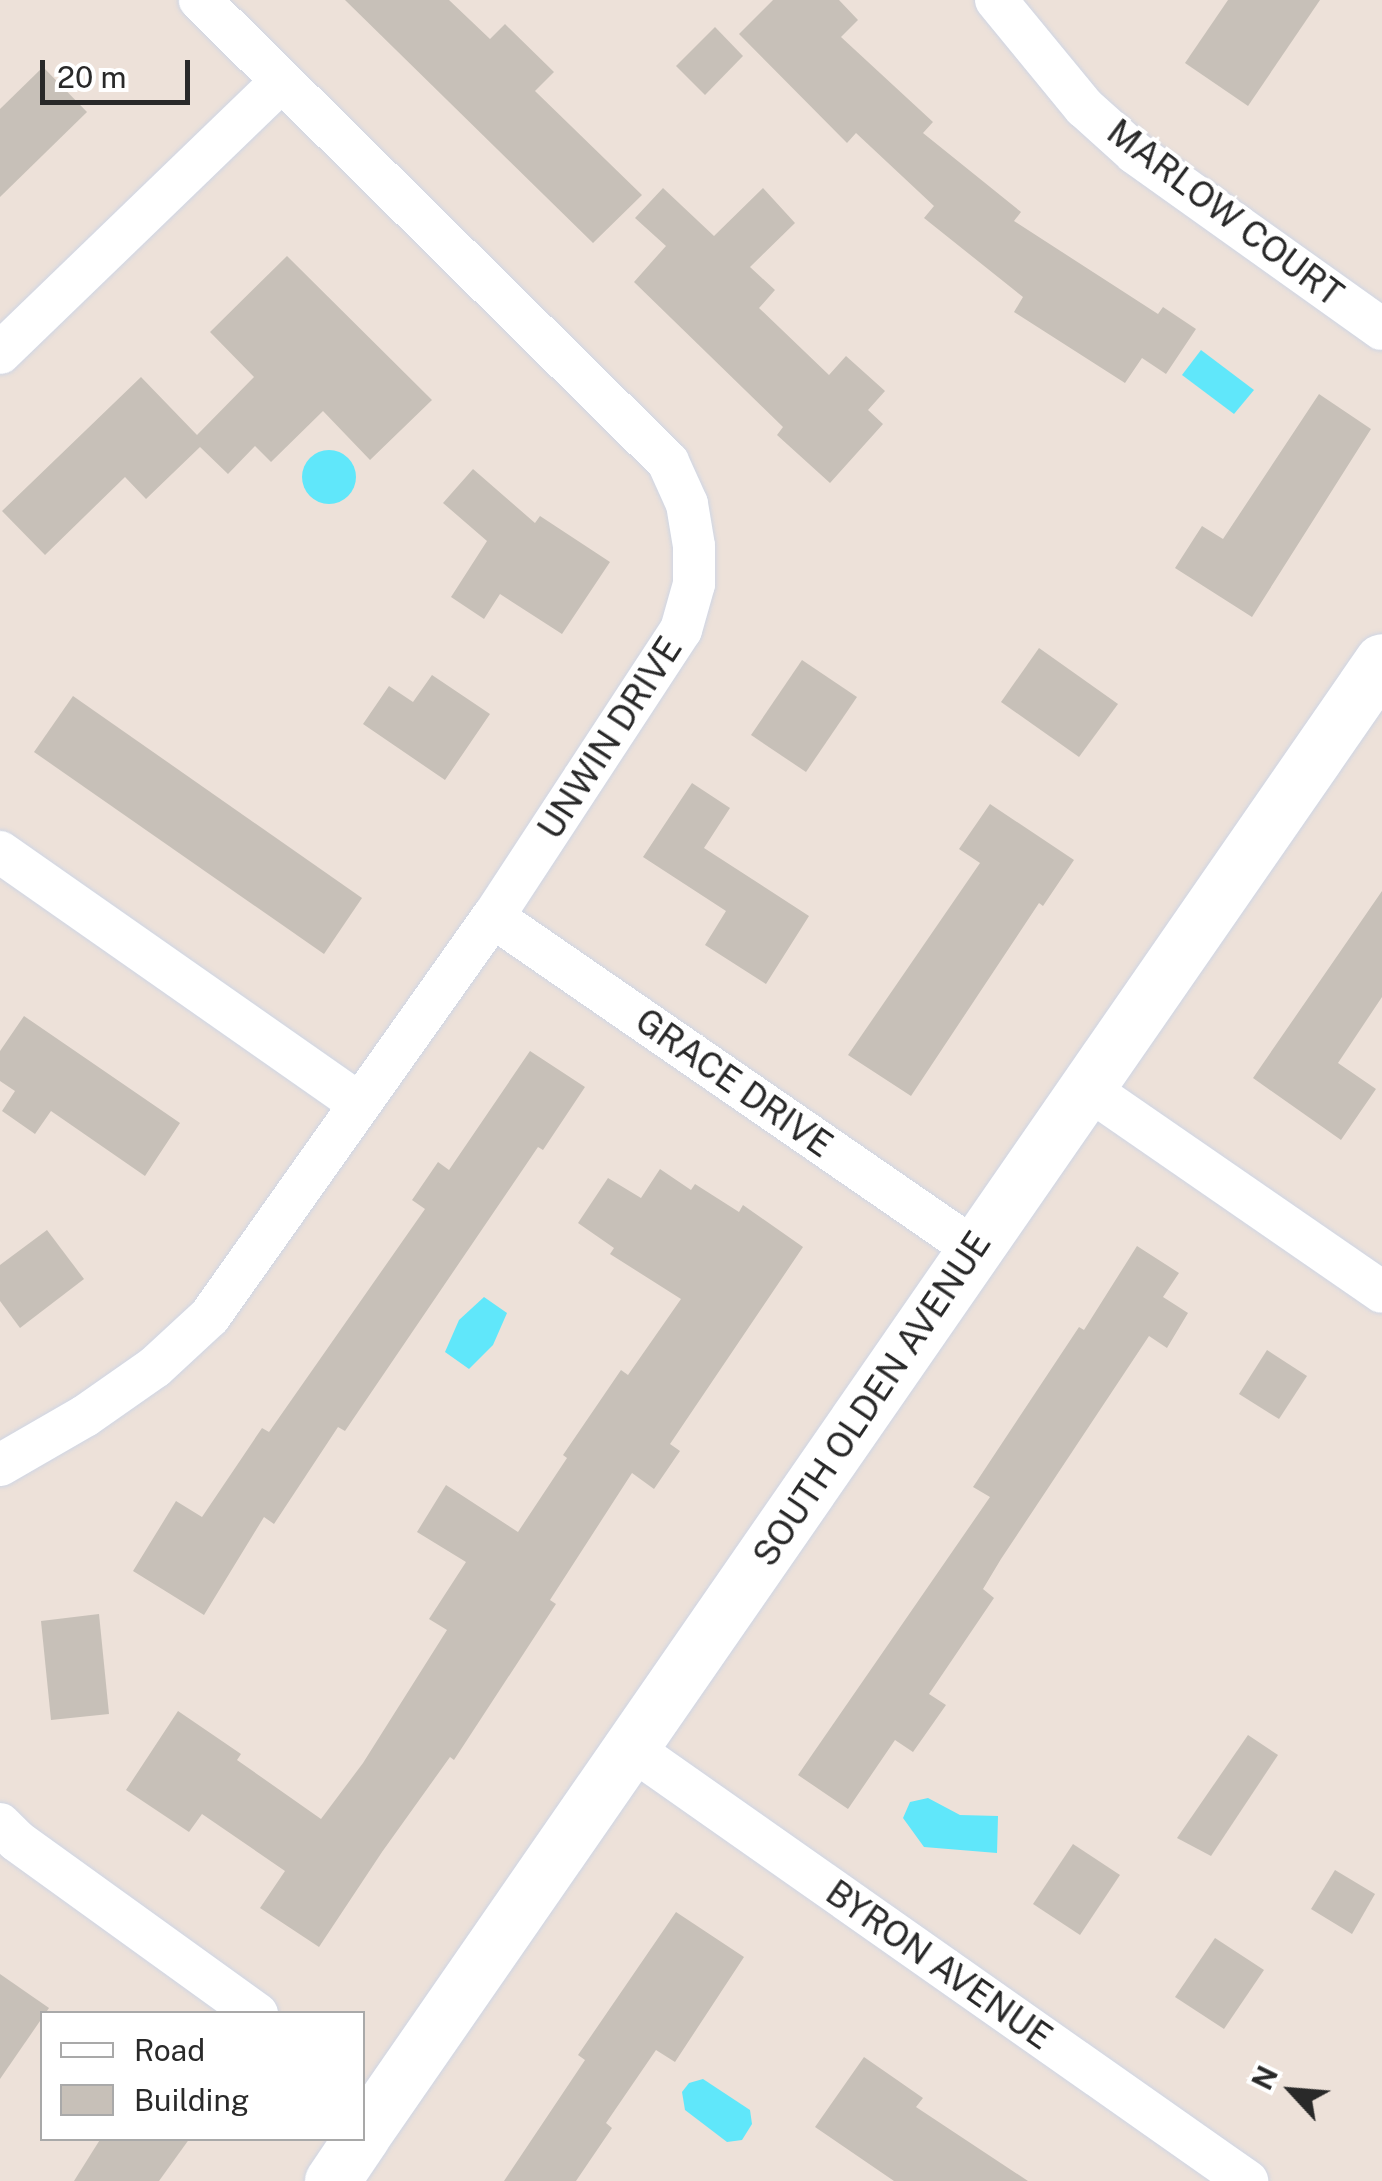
<!DOCTYPE html>
<style>
body{margin:0}
#map{position:relative;width:1382px;height:2181px;overflow:hidden;background:#ede1d9;font-family:"Public Sans",sans-serif}
div>[style]{position:absolute}
.water>*{inset:0;background:#60e7fa}
.round{border-radius:50%}
.building>*{inset:0;background:#c7c0b8}
.roads{filter:drop-shadow(0 0 2px #ced5e4) drop-shadow(0 0 2px #ced5e4)}
.minor>*{height:42px;margin:-21px;padding:0 21px;transform-origin:21px;border-radius:21px;background:#fff}
.secondary>*{height:55px;margin:-27.5px;padding:0 27.5px;transform-origin:27.5px;border-radius:27.5px;background:#fff}
span{translate:-50% -50%;white-space:nowrap;text-align:center;line-height:1.15;-webkit-text-stroke:8px #fff;paint-order:stroke}
.street-label{font-size:35px;color:#292929}
.legend{position:absolute;left:40px;top:2011px;width:325px;height:130px;box-sizing:border-box;background:#fff;border:2px solid #a9a9a9;margin:0;padding:12px 18px;list-style:none;font-size:30px;color:#292929}
.legend li{display:flex;align-items:center;gap:20px;height:50px}
.legend b{width:50px;border:2px solid #a9a9a9}
.north{position:absolute;left:1242px;top:2041px;width:100px;height:100px;-webkit-text-stroke:8px #fff;paint-order:stroke;rotate:296deg;font-size:28px;font-weight:700;line-height:40px;text-align:center;color:#292929}
.north::after{content:'';display:block;margin:auto;width:35px;height:45px;background:#292929;clip-path:polygon(50% 0,100% 100%,50% 72%,0 100%)}
.scale{position:absolute;left:40px;top:60px;width:150px;height:45px;box-sizing:border-box;border:5px solid #292929;border-top:0;padding-left:12px;font-size:30px;line-height:35px;white-space:nowrap;color:#292929;-webkit-text-stroke:8px #fff;paint-order:stroke}
</style>
<div id="map">
<div class="water">
<div style="clip-path:polygon(1201px 350px,1254px 390px,1234px 414px,1182px 375px)"></div>
<div class="round" style="left:302px;top:450px;width:54px;height:54px"></div>
<div style="clip-path:polygon(484px 1297px,507px 1313px,493px 1345px,469px 1369px,445px 1352px,459px 1320px)"></div>
<div style="clip-path:polygon(928px 1798px,960px 1815px,998px 1816px,997px 1853px,924px 1847px,903px 1818px,910px 1802px)"></div>
<div style="clip-path:polygon(703px 2079px,750px 2110px,752px 2124px,742px 2140px,727px 2142px,685px 2110px,682px 2092px,689px 2083px)"></div>
</div>
<div class="building">
<div style="clip-path:polygon(345px 0,449px 0,490px 39px,505px 24px,554px 72px,535px 91px,642px 195px,593px 243px)"></div>
<div style="clip-path:polygon(773px 0,839px 0,858px 20px,841px 37px,933px 122px,923px 133px,1021px 212px,1014px 221px,1158px 314px,1163px 307px,1196px 329px,1166px 374px,1142px 358px,1125px 383px,1014px 312px,1023px 297px,924px 218px,934px 206px,856px 133px,847px 143px,739px 34px)"></div>
<div style="clip-path:polygon(1228px 0,1320px 0,1248px 106px,1185px 63px)"></div>
<div style="clip-path:polygon(715px 27px,743px 56px,705px 95px,676px 66px)"></div>
<div style="clip-path:polygon(43px 67px,87px 112px,0 197px,0 109px)"></div>
<div style="clip-path:polygon(663px 188px,714px 236px,763px 188px,795px 223px,750px 267px,775px 290px,759px 308px,829px 375px,846px 356px,885px 391px,868px 410px,883px 424px,830px 483px,777px 435px,783px 427px,634px 282px,666px 246px,635px 218px)"></div>
<div style="clip-path:polygon(287px 256px,432px 400px,370px 460px,323px 411px,271px 462px,255px 446px,228px 474px,200px 447px,146px 499px,125px 477px,45px 555px,2px 511px,141px 377px,197px 435px,254px 377px,210px 332px)"></div>
<div style="clip-path:polygon(1319px 394px,1371px 429px,1252px 617px,1175px 568px,1202px 526px,1223px 539px)"></div>
<div style="clip-path:polygon(473px 469px,535px 523px,540px 516px,610px 562px,562px 634px,500px 594px,484px 619px,451px 597px,487px 541px,443px 503px)"></div>
<div style="clip-path:polygon(1039px 648px,1118px 704px,1079px 757px,1001px 702px)"></div>
<div style="clip-path:polygon(802px 660px,857px 697px,806px 772px,751px 735px)"></div>
<div style="clip-path:polygon(432px 675px,490px 714px,445px 780px,363px 724px,389px 686px,413px 702px)"></div>
<div style="clip-path:polygon(73px 696px,362px 898px,324px 954px,34px 752px)"></div>
<div style="clip-path:polygon(692px 783px,730px 808px,704px 848px,809px 916px,766px 984px,705px 945px,726px 911px,643px 857px)"></div>
<div style="clip-path:polygon(990px 804px,1074px 860px,1043px 906px,1039px 903px,911px 1096px,848px 1055px,980px 863px,959px 849px)"></div>
<div style="clip-path:polygon(1382px 891px,1382px 997px,1338px 1063px,1376px 1089px,1341px 1140px,1253px 1078px)"></div>
<div style="clip-path:polygon(24px 1016px,180px 1123px,145px 1176px,51px 1111px,35px 1134px,2px 1111px,15px 1091px,0 1081px,0 1051px)"></div>
<div style="clip-path:polygon(530px 1051px,585px 1087px,543px 1150px,538px 1147px,345px 1431px,338px 1427px,274px 1524px,264px 1517px,204px 1615px,133px 1571px,176px 1501px,202px 1517px,262px 1428px,269px 1432px,425px 1209px,412px 1200px,438px 1162px,449px 1170px)"></div>
<div style="clip-path:polygon(660px 1169px,691px 1190px,695px 1184px,739px 1212px,743px 1205px,803px 1247px,670px 1444px,680px 1451px,654px 1489px,632px 1473px,550px 1600px,556px 1604px,454px 1760px,450px 1757px,382px 1852px,319px 1947px,260px 1908px,285px 1871px,202px 1814px,189px 1832px,126px 1790px,178px 1711px,241px 1754px,237px 1760px,321px 1819px,363px 1763px,447px 1630px,429px 1619px,466px 1562px,417px 1532px,446px 1485px,518px 1532px,567px 1458px,563px 1455px,621px 1370px,628px 1375px,681px 1299px,610px 1254px,614px 1248px,578px 1223px,608px 1178px,641px 1198px)"></div>
<div style="clip-path:polygon(47px 1230px,84px 1279px,20px 1328px,0 1301px,0 1265px)"></div>
<div style="clip-path:polygon(1137px 1246px,1179px 1273px,1163px 1297px,1188px 1313px,1167px 1348px,1149px 1336px,1001px 1559px,983px 1589px,994px 1598px,929px 1694px,946px 1705px,913px 1752px,895px 1740px,848px 1809px,798px 1775px,990px 1497px,973px 1487px,1079px 1327px,1084px 1330px)"></div>
<div style="clip-path:polygon(1267px 1350px,1307px 1376px,1279px 1419px,1239px 1394px)"></div>
<div style="clip-path:polygon(99px 1614px,109px 1714px,51px 1720px,41px 1621px)"></div>
<div style="clip-path:polygon(1248px 1735px,1278px 1755px,1211px 1856px,1177px 1838px)"></div>
<div style="clip-path:polygon(1073px 1844px,1120px 1875px,1080px 1935px,1033px 1904px)"></div>
<div style="clip-path:polygon(1335px 1870px,1375px 1894px,1352px 1934px,1311px 1909px)"></div>
<div style="clip-path:polygon(676px 1912px,744px 1957px,675px 2062px,656px 2050px,606px 2123px,612px 2128px,576px 2181px,504px 2181px,585px 2060px,578px 2055px)"></div>
<div style="clip-path:polygon(1215px 1938px,1264px 1970px,1224px 2029px,1175px 1997px)"></div>
<div style="clip-path:polygon(0 1974px,49px 2008px,0 2079px)"></div>
<div style="clip-path:polygon(864px 2057px,923px 2098px,916px 2107px,1028px 2181px,894px 2181px,815px 2127px)"></div>
<div style="clip-path:polygon(101px 2138px,190px 2138px,159px 2181px,74px 2181px)"></div>
</div>
<div class="roads">
<div class="minor">
<div style="left:996px;top:0;width:139px;rotate:50.6deg"></div>
<div style="left:1084px;top:107px;width:69px;rotate:42deg"></div>
<div style="left:1135px;top:153px;width:303px;rotate:35.5deg"></div>
<div style="left:0;top:353px;width:390px;rotate:-44deg"></div>
<div style="left:0;top:852px;width:438px;rotate:35deg"></div>
<div style="left:493px;top:917px;width:584px;rotate:34.61deg"></div>
<div style="left:1088px;top:1089px;width:357px;rotate:34.6deg"></div>
<div style="left:0;top:1465px;width:98px;rotate:-30deg"></div>
<div style="left:85px;top:1416px;width:85px;rotate:-35deg"></div>
<div style="left:155px;top:1367px;width:75px;rotate:-42.8deg"></div>
<div style="left:210px;top:1316px;width:489px;rotate:-54.7deg"></div>
<div style="left:493px;top:917px;width:343px;rotate:-56.8deg"></div>
<div style="left:681px;top:630px;width:48px;rotate:-74.2deg"></div>
<div style="left:694px;top:584px;width:38px;rotate:-90deg"></div>
<div style="left:694px;top:546px;width:43px;rotate:-99.5deg"></div>
<div style="left:687px;top:504px;width:46px;rotate:-114.3deg"></div>
<div style="left:668px;top:462px;width:658px;rotate:-135.37deg"></div>
<div style="left:632px;top:1749px;width:752px;rotate:35.09deg"></div>
<div style="left:0;top:1824px;width:24px;rotate:45deg"></div>
<div style="left:17px;top:1841px;width:296px;rotate:35.8deg"></div>
</div>
<div class="secondary">
<div style="left:362px;top:2136px;width:1793px;rotate:-55.34deg"></div>
<div style="left:332px;top:2181px;width:52px;rotate:-56deg"></div>
</div>
</div>
<div class="street-label">
<span style="left:1225px;top:213px;rotate:37deg">MARLOW COURT</span>
<span style="left:610px;top:738px;rotate:-57deg">UNWIN DRIVE</span>
<span style="left:734px;top:1083px;rotate:35deg">GRACE DRIVE</span>
<span style="left:872px;top:1399px;rotate:-56deg">SOUTH OLDEN AVENUE</span>
<span style="left:939px;top:1965px;rotate:35deg">BYRON AVENUE</span>
</div>
<ul class="legend">
<li><b style="height:12px;background:#fff"></b>Road</li>
<li><b style="height:28px;background:#c7c0b8"></b>Building</li>
</ul>
<div class="north">N</div>
<div class="scale">20 m</div>
</div>
